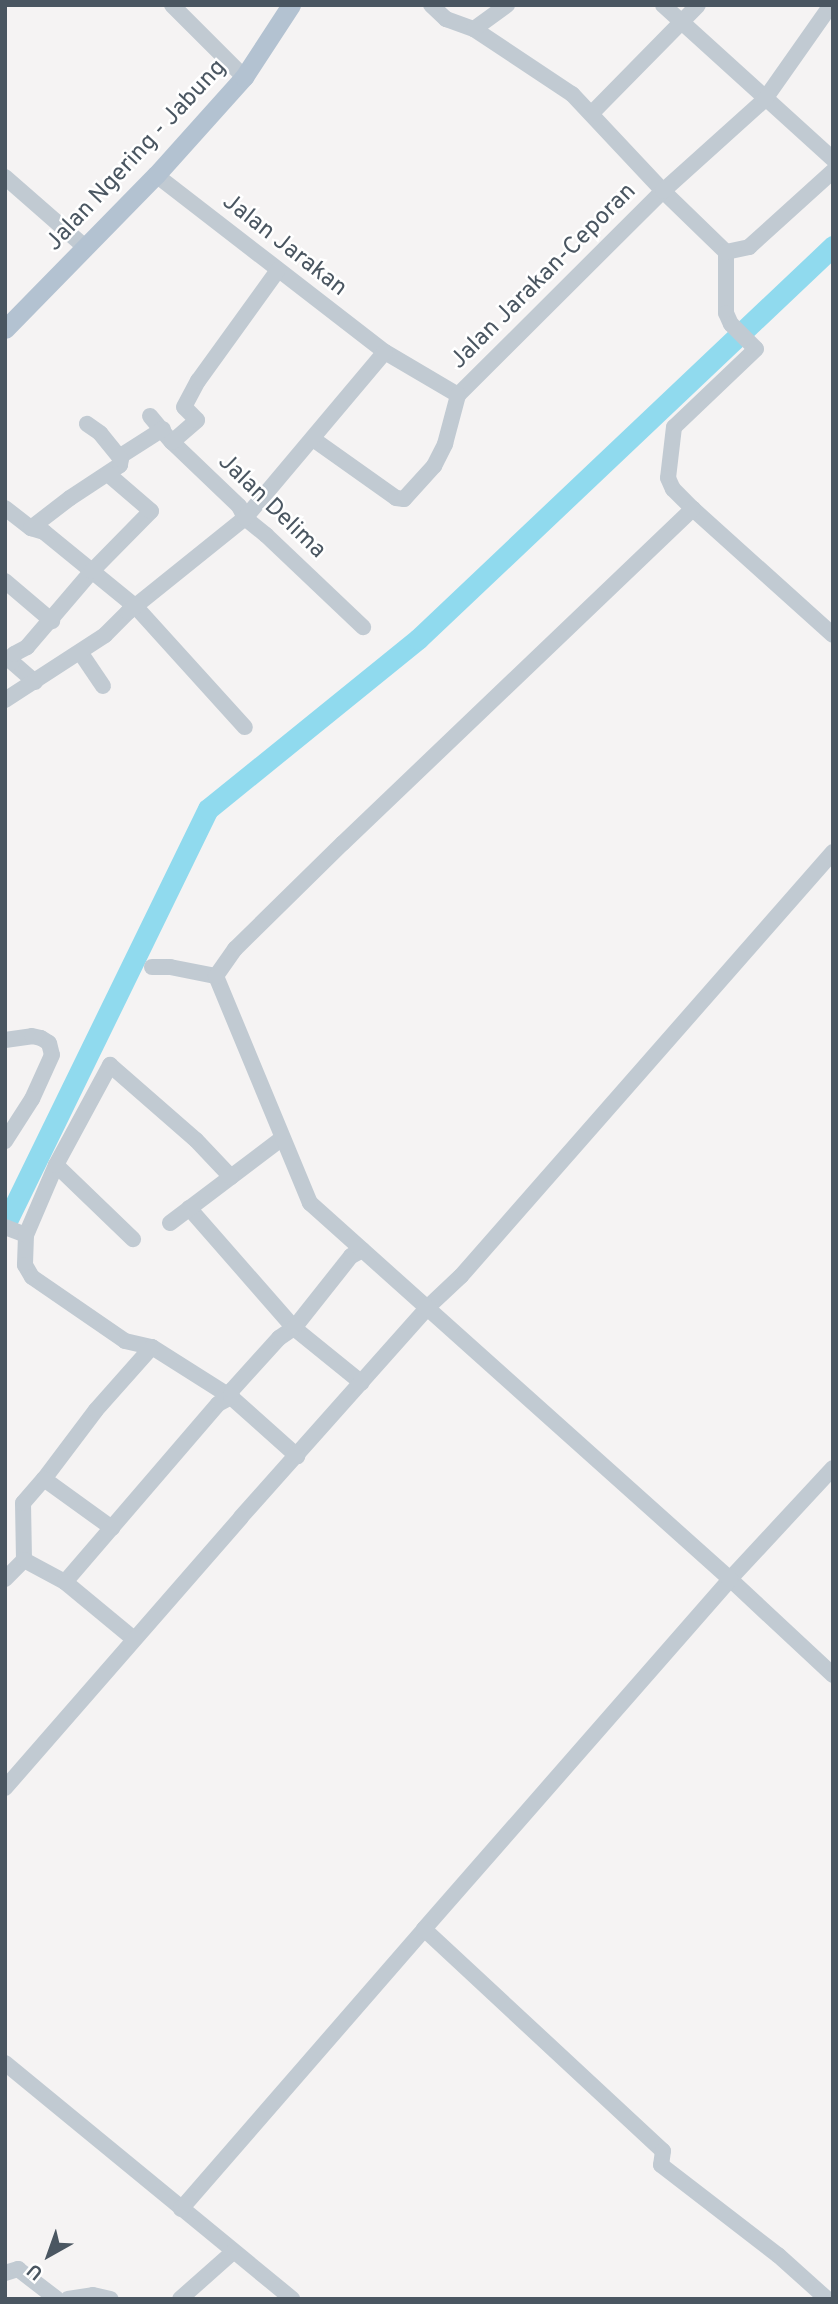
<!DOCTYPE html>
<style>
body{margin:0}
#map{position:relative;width:838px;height:2304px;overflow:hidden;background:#f5f3f3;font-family:Overpass,sans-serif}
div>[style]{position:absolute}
.river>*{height:21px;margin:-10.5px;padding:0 10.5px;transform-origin:10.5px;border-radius:10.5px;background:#90daee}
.minor>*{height:16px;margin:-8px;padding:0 8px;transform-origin:8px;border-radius:8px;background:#c1cad2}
.major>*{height:19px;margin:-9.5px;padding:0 9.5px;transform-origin:9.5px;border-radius:9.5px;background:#b3c2d1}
span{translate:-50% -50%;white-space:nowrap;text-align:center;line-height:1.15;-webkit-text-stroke:5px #fff;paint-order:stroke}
.street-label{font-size:24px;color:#4a5661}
.frame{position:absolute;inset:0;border:7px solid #4a5661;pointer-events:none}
.north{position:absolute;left:14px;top:2220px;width:70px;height:70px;-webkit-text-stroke:5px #fff;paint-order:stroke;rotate:220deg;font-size:19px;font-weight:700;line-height:28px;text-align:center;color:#4a5661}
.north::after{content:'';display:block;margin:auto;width:24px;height:32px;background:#4a5661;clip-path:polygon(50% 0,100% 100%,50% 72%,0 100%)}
</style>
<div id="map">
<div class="river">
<div style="left:5px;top:1225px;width:463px;rotate:-64deg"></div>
<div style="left:208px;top:809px;width:270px;rotate:-39deg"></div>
<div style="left:418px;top:639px;width:572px;rotate:-43.44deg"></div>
</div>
<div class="minor">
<div style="left:172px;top:5px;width:102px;rotate:45deg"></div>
<div style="left:431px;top:5px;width:21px;rotate:43deg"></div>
<div style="left:446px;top:19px;width:30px;rotate:20deg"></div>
<div style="left:474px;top:29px;width:118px;rotate:33.6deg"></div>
<div style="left:572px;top:94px;width:133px;rotate:46.8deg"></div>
<div style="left:663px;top:191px;width:88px;rotate:44.1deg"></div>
<div style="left:726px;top:252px;width:61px;rotate:90deg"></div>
<div style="left:726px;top:313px;width:12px;rotate:66deg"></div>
<div style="left:731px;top:324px;width:35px;rotate:45deg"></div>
<div style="left:756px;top:349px;width:113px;rotate:136.4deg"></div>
<div style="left:674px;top:427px;width:51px;rotate:96.7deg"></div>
<div style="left:668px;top:478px;width:12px;rotate:66deg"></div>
<div style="left:673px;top:489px;width:28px;rotate:45deg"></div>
<div style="left:693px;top:509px;width:188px;rotate:42deg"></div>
<div style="left:663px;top:5px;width:229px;rotate:42.2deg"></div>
<div style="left:474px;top:29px;width:41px;rotate:-36deg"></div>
<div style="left:592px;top:113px;width:151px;rotate:-45.5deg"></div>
<div style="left:156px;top:175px;width:289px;rotate:37.7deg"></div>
<div style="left:385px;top:352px;width:85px;rotate:30.5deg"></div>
<div style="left:458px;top:395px;width:289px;rotate:-44.9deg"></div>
<div style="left:663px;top:191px;width:137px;rotate:-42deg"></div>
<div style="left:765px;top:99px;width:115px;rotate:-54.9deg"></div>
<div style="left:5px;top:177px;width:108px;rotate:41.2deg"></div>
<div style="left:726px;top:252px;width:24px;rotate:-12deg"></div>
<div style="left:749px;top:247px;width:113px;rotate:-42.1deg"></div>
<div style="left:150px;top:416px;width:34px;rotate:50deg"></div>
<div style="left:172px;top:442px;width:93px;rotate:43.7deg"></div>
<div style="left:239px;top:506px;width:13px;rotate:63deg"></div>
<div style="left:245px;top:518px;width:27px;rotate:39deg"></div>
<div style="left:266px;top:535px;width:134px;rotate:43.5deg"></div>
<div style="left:313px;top:439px;width:102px;rotate:35.4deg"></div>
<div style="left:396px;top:498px;width:8px;rotate:7deg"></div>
<div style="left:404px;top:499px;width:45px;rotate:-47.7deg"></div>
<div style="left:434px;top:466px;width:25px;rotate:-63deg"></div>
<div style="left:445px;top:444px;width:51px;rotate:-75.1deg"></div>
<div style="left:172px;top:442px;width:33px;rotate:-41deg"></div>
<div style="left:197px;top:420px;width:18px;rotate:-135deg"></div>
<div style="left:184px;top:407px;width:30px;rotate:-62deg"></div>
<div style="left:198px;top:381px;width:137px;rotate:-54.2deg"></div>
<div style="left:119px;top:457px;width:52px;rotate:-32.5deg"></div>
<div style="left:5px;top:508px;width:33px;rotate:38deg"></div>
<div style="left:31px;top:528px;width:14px;rotate:17deg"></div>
<div style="left:44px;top:532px;width:119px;rotate:39.2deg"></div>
<div style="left:136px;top:607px;width:162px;rotate:47.8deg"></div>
<div style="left:31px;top:528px;width:49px;rotate:-37.6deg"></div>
<div style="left:70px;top:498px;width:60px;rotate:-33.4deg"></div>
<div style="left:120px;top:465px;width:6px;rotate:-81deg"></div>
<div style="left:121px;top:459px;width:33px;rotate:-129deg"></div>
<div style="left:100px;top:433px;width:16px;rotate:-145deg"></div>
<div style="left:5px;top:581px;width:62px;rotate:40.4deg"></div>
<div style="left:80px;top:652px;width:41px;rotate:55.9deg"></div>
<div style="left:35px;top:682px;width:30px;rotate:-139deg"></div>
<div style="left:12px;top:662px;width:8px;rotate:-76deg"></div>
<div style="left:14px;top:654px;width:15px;rotate:-28deg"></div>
<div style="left:27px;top:647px;width:100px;rotate:-49.5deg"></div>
<div style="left:92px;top:571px;width:84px;rotate:-45.5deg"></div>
<div style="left:151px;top:511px;width:57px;rotate:-139.3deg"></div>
<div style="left:5px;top:700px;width:119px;rotate:-33deg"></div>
<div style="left:105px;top:635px;width:33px;rotate:-45deg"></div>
<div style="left:128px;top:612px;width:150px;rotate:-38.8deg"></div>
<div style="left:245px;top:518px;width:217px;rotate:-49.9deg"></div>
<div style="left:152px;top:967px;width:18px"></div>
<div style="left:170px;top:967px;width:47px;rotate:11.1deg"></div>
<div style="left:5px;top:1040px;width:27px;rotate:-8deg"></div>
<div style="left:32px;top:1036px;width:9px;rotate:13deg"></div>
<div style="left:41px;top:1038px;width:9px;rotate:32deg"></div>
<div style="left:49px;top:1043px;width:12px;rotate:76deg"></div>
<div style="left:52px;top:1055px;width:48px;rotate:114.4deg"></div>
<div style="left:32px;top:1099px;width:50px;rotate:122.7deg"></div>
<div style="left:56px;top:1165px;width:107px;rotate:43.9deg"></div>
<div style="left:189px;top:1208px;width:159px;rotate:48.8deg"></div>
<div style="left:294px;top:1328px;width:87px;rotate:39deg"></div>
<div style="left:170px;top:1223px;width:139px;rotate:-37.1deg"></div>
<div style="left:5px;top:1227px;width:22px;rotate:21deg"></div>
<div style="left:26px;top:1235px;width:30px;rotate:92deg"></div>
<div style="left:25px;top:1265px;width:14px;rotate:60deg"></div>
<div style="left:32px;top:1277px;width:113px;rotate:34.5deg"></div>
<div style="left:125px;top:1341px;width:28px;rotate:13deg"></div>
<div style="left:152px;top:1347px;width:93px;rotate:32.3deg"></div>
<div style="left:231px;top:1397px;width:89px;rotate:41.8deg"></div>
<div style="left:26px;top:1235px;width:76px;rotate:-66.8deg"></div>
<div style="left:56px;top:1165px;width:114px;rotate:-61.6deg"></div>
<div style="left:110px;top:1065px;width:114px;rotate:41.1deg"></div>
<div style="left:196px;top:1140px;width:51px;rotate:46.6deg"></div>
<div style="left:833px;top:1468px;width:151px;rotate:132.9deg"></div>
<div style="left:730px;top:1579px;width:141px;rotate:43deg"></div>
<div style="left:44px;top:1479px;width:86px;rotate:-53deg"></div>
<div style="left:96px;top:1410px;width:84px;rotate:-48.4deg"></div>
<div style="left:24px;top:1560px;width:57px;rotate:-91deg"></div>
<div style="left:23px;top:1503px;width:32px;rotate:-49deg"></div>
<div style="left:44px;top:1479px;width:84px;rotate:35.8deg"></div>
<div style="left:5px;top:1579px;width:27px;rotate:-45deg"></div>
<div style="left:24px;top:1560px;width:47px;rotate:28.2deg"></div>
<div style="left:65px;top:1582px;width:235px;rotate:-49.3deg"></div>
<div style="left:218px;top:1404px;width:15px;rotate:-28deg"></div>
<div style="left:231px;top:1397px;width:7px;rotate:-82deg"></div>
<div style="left:232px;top:1390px;width:70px;rotate:-47.9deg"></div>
<div style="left:279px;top:1338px;width:18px;rotate:-34deg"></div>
<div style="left:294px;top:1328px;width:92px;rotate:-51.6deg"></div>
<div style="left:351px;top:1256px;width:13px;rotate:-27deg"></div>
<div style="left:65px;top:1582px;width:89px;rotate:39.6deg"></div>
<div style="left:5px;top:1788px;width:359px;rotate:-48.9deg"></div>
<div style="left:241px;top:1517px;width:281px;rotate:-48.3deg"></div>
<div style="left:428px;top:1307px;width:45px;rotate:-43.2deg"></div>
<div style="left:461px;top:1276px;width:564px;rotate:-48.74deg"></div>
<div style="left:424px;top:1929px;width:465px;rotate:-48.8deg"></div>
<div style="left:730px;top:1579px;width:564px;rotate:-138.16deg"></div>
<div style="left:310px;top:1203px;width:246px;rotate:-112.5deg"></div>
<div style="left:216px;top:976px;width:33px;rotate:-55deg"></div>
<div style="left:235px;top:949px;width:151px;rotate:-44.5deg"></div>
<div style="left:343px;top:843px;width:484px;rotate:-43.7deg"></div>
<div style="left:5px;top:2063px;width:372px;rotate:39.4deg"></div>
<div style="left:181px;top:2209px;width:371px;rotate:-49deg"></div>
<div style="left:424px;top:1929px;width:326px;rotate:42.9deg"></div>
<div style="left:663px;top:2151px;width:14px;rotate:98deg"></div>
<div style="left:661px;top:2165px;width:148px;rotate:37.6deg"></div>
<div style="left:778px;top:2255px;width:66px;rotate:41.9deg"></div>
<div style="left:5px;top:2273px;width:14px;rotate:-17deg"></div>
<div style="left:18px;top:2269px;width:49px;rotate:37.6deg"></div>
<div style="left:68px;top:2299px;width:25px;rotate:-9deg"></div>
<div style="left:93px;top:2295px;width:18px;rotate:13deg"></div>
<div style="left:180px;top:2299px;width:71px;rotate:-41.6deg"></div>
</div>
<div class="major">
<div style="left:5px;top:329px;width:216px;rotate:-45.6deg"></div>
<div style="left:156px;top:175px;width:132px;rotate:-48.1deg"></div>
<div style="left:244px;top:77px;width:86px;rotate:-56.9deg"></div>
</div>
<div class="street-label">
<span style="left:137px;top:156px;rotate:-47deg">Jalan Ngering - Jabung</span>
<span style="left:284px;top:246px;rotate:38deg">Jalan Jarakan</span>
<span style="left:544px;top:277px;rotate:-45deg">Jalan Jarakan-Ceporan</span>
<span style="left:271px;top:507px;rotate:44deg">Jalan Delima</span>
</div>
<div class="frame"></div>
<div class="north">U</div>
</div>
